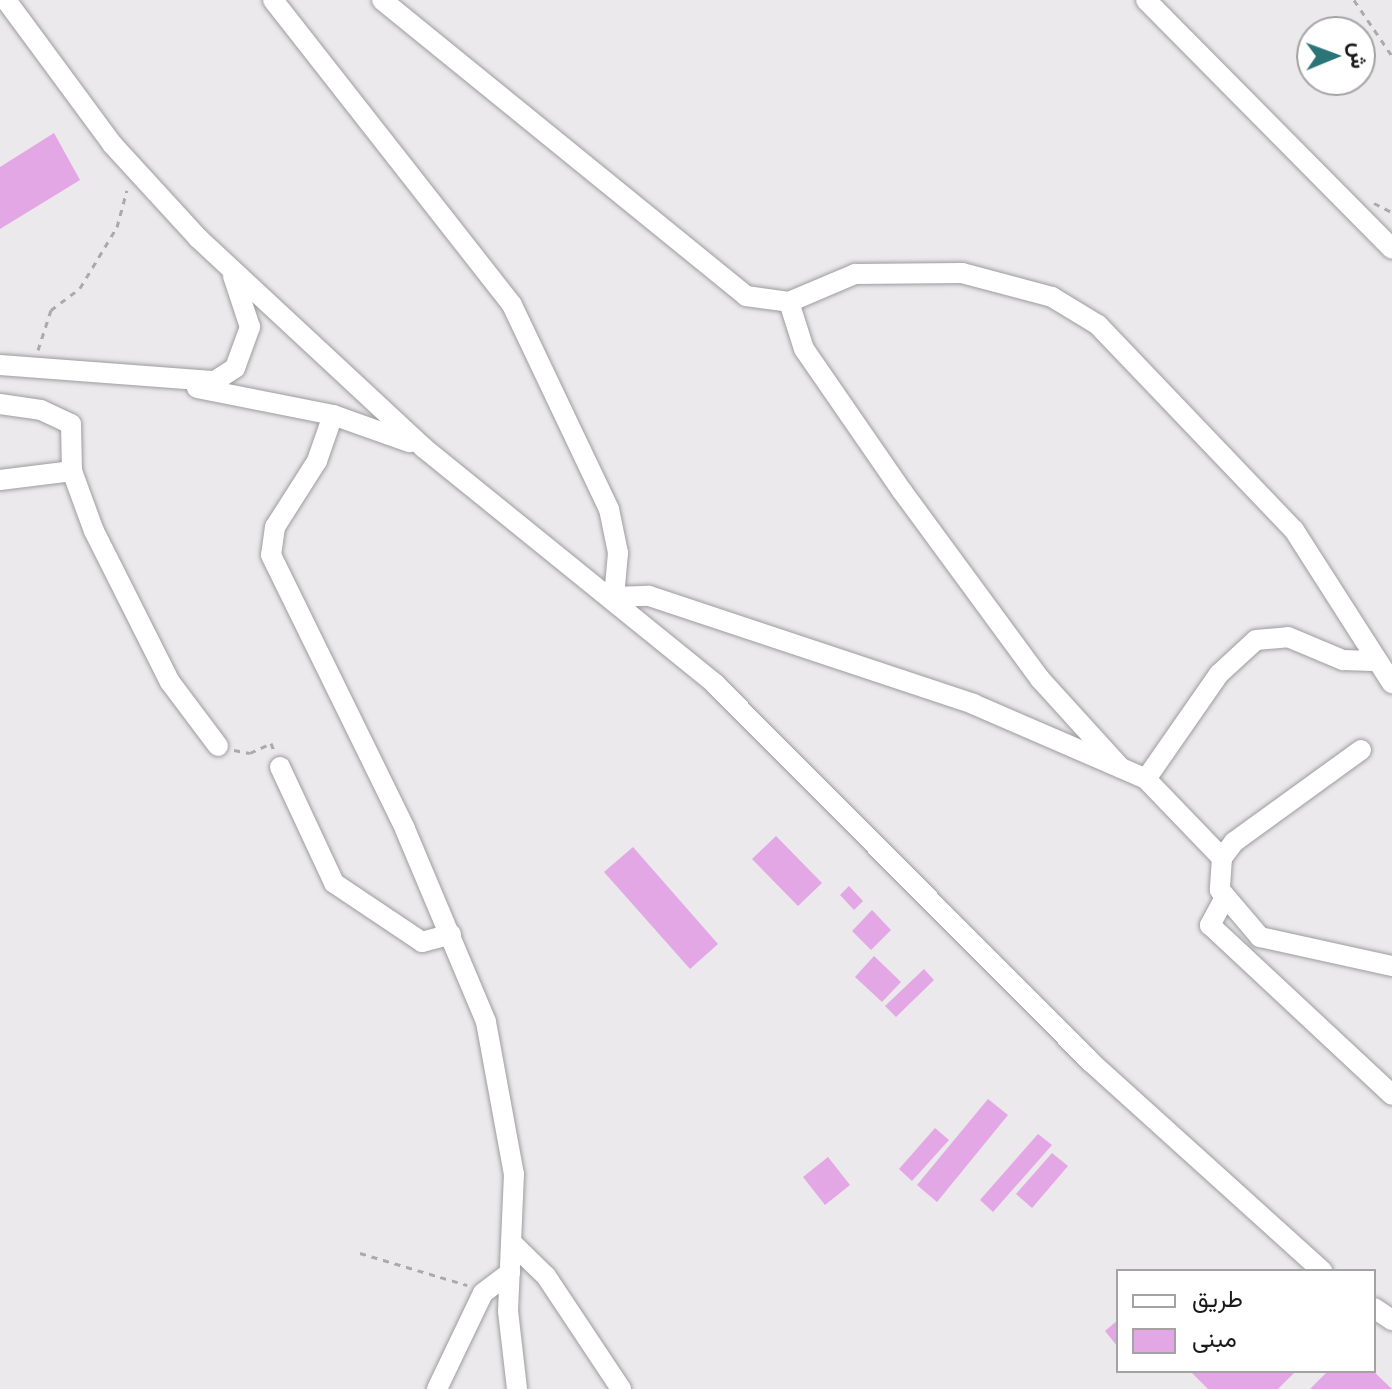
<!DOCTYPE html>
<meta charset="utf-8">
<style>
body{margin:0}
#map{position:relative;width:1392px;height:1389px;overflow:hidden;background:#ebe9ec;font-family:"Fira Sans Condensed",Vazirmatn,sans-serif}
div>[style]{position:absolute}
.building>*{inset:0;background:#e2a7e4}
.path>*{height:3px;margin-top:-1.5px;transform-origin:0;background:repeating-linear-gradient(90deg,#aba9ac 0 6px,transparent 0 12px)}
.roads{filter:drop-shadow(0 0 2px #9d9c9e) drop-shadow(0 0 2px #9d9c9e)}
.minor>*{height:20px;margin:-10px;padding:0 10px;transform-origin:10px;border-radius:10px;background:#fff}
span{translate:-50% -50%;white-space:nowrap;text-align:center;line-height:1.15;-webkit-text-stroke:6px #fff;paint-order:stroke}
.legend{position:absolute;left:1116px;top:1269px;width:260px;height:104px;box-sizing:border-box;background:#fff;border:2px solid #a3a3a4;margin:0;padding:10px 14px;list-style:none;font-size:24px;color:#1a1a1b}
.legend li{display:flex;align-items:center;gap:16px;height:40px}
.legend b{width:40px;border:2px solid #a3a3a4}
.north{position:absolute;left:1296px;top:16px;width:80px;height:80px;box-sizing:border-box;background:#fff;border:2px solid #a3a3a4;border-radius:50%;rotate:89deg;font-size:22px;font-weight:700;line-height:32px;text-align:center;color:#1a1a1b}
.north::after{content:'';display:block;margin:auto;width:28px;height:36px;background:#2b7579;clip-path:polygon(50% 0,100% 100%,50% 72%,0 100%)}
</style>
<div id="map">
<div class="building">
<div style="clip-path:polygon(54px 133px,80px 180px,0 229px,0 167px)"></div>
<div style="clip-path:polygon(776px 836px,822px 883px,798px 906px,752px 859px)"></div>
<div style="clip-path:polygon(633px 847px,718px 944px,690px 969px,604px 872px)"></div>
<div style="clip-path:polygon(849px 886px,863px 901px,854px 910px,840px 895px)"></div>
<div style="clip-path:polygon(872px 910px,891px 930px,871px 950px,852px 931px)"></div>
<div style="clip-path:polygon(874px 956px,901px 982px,882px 1002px,855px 977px)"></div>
<div style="clip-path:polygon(924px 969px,934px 980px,896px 1017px,885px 1006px)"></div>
<div style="clip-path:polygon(988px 1099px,1008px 1115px,937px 1202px,917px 1185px)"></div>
<div style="clip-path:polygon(935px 1128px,949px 1140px,912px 1181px,899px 1169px)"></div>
<div style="clip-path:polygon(1038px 1134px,1052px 1145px,993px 1212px,980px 1200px)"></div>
<div style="clip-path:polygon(1052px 1153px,1068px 1166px,1032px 1208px,1016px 1194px)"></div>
<div style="clip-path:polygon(828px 1157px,850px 1185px,825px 1205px,803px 1177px)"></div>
<div style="clip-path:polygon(1118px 1320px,1118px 1347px,1105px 1331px)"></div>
<div style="clip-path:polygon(1190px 1371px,1296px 1371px,1278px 1389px,1208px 1389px)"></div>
<div style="clip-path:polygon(1328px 1371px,1373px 1371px,1392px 1389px,1310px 1389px)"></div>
</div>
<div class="path">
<div style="left:1354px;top:0;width:68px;rotate:55.8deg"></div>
<div style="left:1374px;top:203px;width:20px;rotate:27deg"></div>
<div style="left:38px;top:350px;width:42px;rotate:-72deg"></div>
<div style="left:51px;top:310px;width:36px;rotate:-37deg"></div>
<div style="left:80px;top:288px;width:71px;rotate:-58.8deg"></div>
<div style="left:117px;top:227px;width:38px;rotate:-75deg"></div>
<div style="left:234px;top:750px;width:16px;rotate:11deg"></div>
<div style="left:250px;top:753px;width:23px;rotate:-25deg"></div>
<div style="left:271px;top:743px;width:9px;rotate:69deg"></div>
<div style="left:360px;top:1253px;width:112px;rotate:16.7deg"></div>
</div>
<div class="roads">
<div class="minor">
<div style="left:6px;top:0;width:179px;rotate:53.6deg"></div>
<div style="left:112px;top:144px;width:127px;rotate:47.5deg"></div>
<div style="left:198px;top:238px;width:309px;rotate:42.9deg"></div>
<div style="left:424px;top:448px;width:375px;rotate:39deg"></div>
<div style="left:715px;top:684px;width:533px;rotate:45.15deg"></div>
<div style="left:1091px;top:1062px;width:312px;rotate:42.1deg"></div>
<div style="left:273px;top:0;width:387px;rotate:51.9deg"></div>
<div style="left:512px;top:305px;width:226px;rotate:64.6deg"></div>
<div style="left:609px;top:509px;width:45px;rotate:78.4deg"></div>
<div style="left:618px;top:553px;width:44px;rotate:95.2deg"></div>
<div style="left:382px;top:0;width:469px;rotate:39.1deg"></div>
<div style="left:746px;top:296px;width:43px;rotate:7.9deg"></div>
<div style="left:789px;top:302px;width:72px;rotate:-23deg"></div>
<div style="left:855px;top:274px;width:107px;rotate:-0.5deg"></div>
<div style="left:962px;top:273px;width:93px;rotate:14.9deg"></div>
<div style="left:1052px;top:297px;width:54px;rotate:31.3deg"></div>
<div style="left:1098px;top:325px;width:284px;rotate:46.3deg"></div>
<div style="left:1294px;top:530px;width:182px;rotate:57.4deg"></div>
<div style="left:1146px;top:0;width:350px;rotate:45.3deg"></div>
<div style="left:789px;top:302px;width:49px;rotate:72.3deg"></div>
<div style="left:804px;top:349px;width:173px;rotate:55.4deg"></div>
<div style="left:902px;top:491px;width:233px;rotate:53.7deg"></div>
<div style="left:1040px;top:679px;width:120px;rotate:47.7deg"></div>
<div style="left:0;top:365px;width:216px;rotate:4.3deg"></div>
<div style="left:215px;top:381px;width:24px;rotate:-33deg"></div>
<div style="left:235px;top:368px;width:44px;rotate:-69.9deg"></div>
<div style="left:250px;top:327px;width:54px;rotate:-108.4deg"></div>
<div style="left:197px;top:388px;width:139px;rotate:11.2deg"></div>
<div style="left:333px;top:415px;width:81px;rotate:19.6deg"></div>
<div style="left:0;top:404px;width:41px;rotate:8.3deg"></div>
<div style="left:41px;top:410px;width:33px;rotate:25deg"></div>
<div style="left:71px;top:424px;width:47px;rotate:88.8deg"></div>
<div style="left:72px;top:471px;width:64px;rotate:69.9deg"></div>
<div style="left:94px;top:531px;width:169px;rotate:63.3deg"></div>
<div style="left:170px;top:682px;width:80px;rotate:53.1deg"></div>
<div style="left:333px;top:415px;width:49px;rotate:109.2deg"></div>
<div style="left:317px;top:461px;width:78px;rotate:122.5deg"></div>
<div style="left:275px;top:527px;width:28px;rotate:98deg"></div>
<div style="left:271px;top:555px;width:305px;rotate:63.9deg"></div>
<div style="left:405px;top:829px;width:209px;rotate:67.2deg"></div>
<div style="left:486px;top:1022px;width:155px;rotate:79.6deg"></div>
<div style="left:514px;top:1174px;width:137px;rotate:92.5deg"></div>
<div style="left:508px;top:1311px;width:79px;rotate:83.4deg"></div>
<div style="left:0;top:480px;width:73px;rotate:-7.1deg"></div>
<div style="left:614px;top:597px;width:35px;rotate:-2deg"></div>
<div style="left:649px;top:596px;width:342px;rotate:18.4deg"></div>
<div style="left:973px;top:704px;width:189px;rotate:23.4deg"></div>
<div style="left:1146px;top:779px;width:110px;rotate:46.1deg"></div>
<div style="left:1361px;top:750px;width:157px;rotate:144.1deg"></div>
<div style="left:1234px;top:842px;width:20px;rotate:127deg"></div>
<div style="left:1222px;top:858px;width:32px;rotate:94deg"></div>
<div style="left:1220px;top:890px;width:62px;rotate:49.6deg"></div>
<div style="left:1260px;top:937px;width:135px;rotate:12.4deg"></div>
<div style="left:280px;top:767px;width:128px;rotate:65deg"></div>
<div style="left:334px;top:883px;width:106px;rotate:33.8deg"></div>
<div style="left:422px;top:942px;width:30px;rotate:-15deg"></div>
<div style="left:1146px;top:779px;width:128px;rotate:-55.2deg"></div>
<div style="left:1219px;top:674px;width:50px;rotate:-42.6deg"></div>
<div style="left:1256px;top:640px;width:32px;rotate:-5deg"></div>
<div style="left:1288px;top:637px;width:60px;rotate:22.7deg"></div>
<div style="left:1343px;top:660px;width:29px;rotate:2deg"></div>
<div style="left:1224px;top:899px;width:30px;rotate:118deg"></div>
<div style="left:1210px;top:925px;width:249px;rotate:43deg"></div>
<div style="left:514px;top:1245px;width:45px;rotate:44.1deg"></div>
<div style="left:546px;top:1276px;width:136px;rotate:56.4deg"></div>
<div style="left:1374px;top:1308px;width:22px;rotate:34deg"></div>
<div style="left:437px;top:1389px;width:106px;rotate:-64.4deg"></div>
<div style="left:483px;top:1293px;width:34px;rotate:-37deg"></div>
</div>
</div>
<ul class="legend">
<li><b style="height:10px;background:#fff"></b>طريق</li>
<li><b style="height:22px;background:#e2a7e4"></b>مبنى</li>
</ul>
<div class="north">ش</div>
</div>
